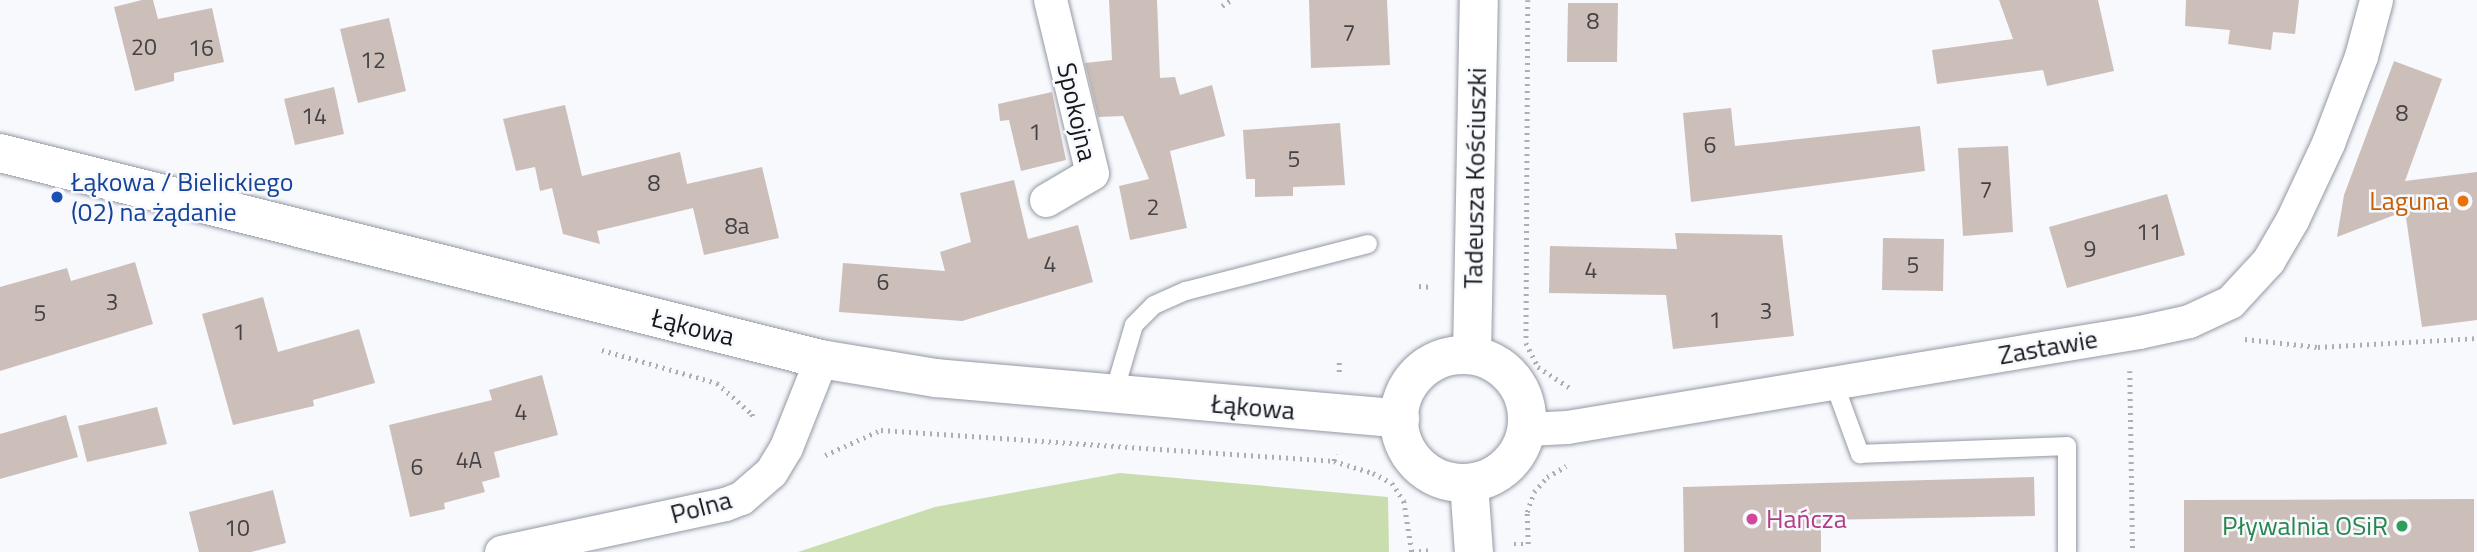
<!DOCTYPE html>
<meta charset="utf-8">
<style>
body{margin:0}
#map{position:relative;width:2477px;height:552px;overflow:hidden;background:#f7f9fd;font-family:"Titillium Web",sans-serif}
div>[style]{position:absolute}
.green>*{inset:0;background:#c9ddaf}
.building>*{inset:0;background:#ccbfba}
.path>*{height:4.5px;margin-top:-2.25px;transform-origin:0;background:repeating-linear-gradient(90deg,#acaeb2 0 2px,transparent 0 7px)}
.roads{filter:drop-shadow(0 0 2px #9599a3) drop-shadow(0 0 2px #9599a3)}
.service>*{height:18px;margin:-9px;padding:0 9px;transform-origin:9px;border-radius:9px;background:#fff}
.minor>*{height:33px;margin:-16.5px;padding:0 16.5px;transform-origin:16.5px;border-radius:16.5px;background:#fff}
.tertiary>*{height:38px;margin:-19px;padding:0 19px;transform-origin:19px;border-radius:19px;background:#fff}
.tertiary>.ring{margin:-19px;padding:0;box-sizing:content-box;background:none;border:38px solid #fff;border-radius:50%}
.dots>*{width:19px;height:19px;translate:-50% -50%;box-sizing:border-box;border:4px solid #f7f9fd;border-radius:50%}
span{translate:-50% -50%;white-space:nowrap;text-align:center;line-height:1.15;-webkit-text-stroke:5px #f7f9fd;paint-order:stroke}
.number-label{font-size:23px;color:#444244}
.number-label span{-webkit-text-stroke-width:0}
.street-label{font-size:26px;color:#16181c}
.transit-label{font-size:26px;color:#164399}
.left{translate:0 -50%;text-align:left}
.food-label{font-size:26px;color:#c56008}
.right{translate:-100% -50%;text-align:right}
.hotel-label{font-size:26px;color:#b23c85}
.leisure-label{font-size:26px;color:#27864d}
</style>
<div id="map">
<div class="green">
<div style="clip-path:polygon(1120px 473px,1388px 497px,1389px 552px,798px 552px,935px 507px)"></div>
</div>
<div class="building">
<div style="clip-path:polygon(142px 0,153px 0,158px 19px,212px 8px,224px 62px,174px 73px,174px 81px,135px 91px,114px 7px)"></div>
<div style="clip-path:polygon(1109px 0,1157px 0,1160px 78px,1175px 77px,1180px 95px,1212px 85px,1225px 136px,1170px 151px,1187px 228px,1130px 240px,1119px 186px,1149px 179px,1123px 116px,1098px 117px,1085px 63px,1112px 60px)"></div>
<div style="clip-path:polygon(1309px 0,1387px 0,1390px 65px,1311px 68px)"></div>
<div style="clip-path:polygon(1999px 0,2098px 0,2114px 71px,2047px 86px,2043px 70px,1937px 84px,1932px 50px,2013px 39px)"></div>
<div style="clip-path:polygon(2186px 0,2299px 0,2295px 34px,2273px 32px,2271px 50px,2228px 44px,2230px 30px,2185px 26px)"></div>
<div style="clip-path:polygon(1568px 3px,1618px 3px,1617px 62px,1567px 62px)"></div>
<div style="clip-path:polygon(389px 18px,406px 91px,358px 103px,340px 29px)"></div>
<div style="clip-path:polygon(2394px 61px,2442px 79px,2405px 181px,2477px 172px,2477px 320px,2422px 327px,2405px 211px,2337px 237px,2344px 195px)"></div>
<div style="clip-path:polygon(334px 87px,344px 134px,295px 145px,284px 99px)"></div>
<div style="clip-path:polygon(1052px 92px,1066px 160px,1021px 171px,1009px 120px,1000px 121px,998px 104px)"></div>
<div style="clip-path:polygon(565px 105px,582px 176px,680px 152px,687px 184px,762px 167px,779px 238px,704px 255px,693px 208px,597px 231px,600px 244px,563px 234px,552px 188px,540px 191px,535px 167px,516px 171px,503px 119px)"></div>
<div style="clip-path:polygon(1731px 108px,1735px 146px,1920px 126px,1925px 171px,1691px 202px,1683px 113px)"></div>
<div style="clip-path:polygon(1340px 123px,1345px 185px,1293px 187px,1293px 196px,1255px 197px,1255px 179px,1246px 179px,1243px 130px)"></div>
<div style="clip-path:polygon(2008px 146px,2013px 232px,1963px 236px,1958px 148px)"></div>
<div style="clip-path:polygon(1014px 180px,1028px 239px,1078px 225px,1093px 282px,962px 321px,839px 312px,843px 263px,945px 271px,940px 252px,971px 242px,960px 193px)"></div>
<div style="clip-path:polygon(2167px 194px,2185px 255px,2067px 288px,2049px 227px)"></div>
<div style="clip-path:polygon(1675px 233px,1782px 235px,1794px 336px,1673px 349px,1666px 295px,1549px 293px,1550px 246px,1677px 249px)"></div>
<div style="clip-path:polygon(1883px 238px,1944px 239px,1943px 291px,1882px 290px)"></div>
<div style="clip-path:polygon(135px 262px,153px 324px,0 371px,0 287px,67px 268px,71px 281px)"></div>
<div style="clip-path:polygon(263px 297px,278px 352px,359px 329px,375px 383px,313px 400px,314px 406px,233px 425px,202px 314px)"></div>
<div style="clip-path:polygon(542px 375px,558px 435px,494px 452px,500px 477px,482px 482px,485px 492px,444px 503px,445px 509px,410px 517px,389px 425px,492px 400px,489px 390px)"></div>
<div style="clip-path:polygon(157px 407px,167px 444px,87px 462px,78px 426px)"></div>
<div style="clip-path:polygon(66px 415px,78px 457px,0 479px,0 434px)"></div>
<div style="clip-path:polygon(2034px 477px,2035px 516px,1821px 520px,1821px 552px,1684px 552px,1683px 487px)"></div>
<div style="clip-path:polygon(273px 490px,286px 543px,251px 552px,199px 552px,189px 512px)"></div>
<div style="clip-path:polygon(2474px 499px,2474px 552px,2184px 552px,2184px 500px)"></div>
</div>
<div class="path">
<div style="left:1528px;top:0;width:343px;rotate:90.3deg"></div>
<div style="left:1526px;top:343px;width:27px;rotate:63deg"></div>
<div style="left:1538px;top:367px;width:37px;rotate:33deg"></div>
<div style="left:1222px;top:6px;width:11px;rotate:-34deg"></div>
<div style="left:1419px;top:286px;width:14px;rotate:4deg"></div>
<div style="left:2245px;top:339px;width:73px;rotate:6.3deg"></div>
<div style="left:2318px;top:347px;width:159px;rotate:-3.2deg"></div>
<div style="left:602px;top:350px;width:120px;rotate:16deg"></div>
<div style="left:717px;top:383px;width:47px;rotate:41.5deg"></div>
<div style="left:752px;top:414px;width:6px;rotate:72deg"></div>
<div style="left:2130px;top:371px;width:181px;rotate:89.1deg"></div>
<div style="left:1339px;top:372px;width:12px;rotate:-90deg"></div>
<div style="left:825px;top:455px;width:61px;rotate:-24.1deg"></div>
<div style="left:881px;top:430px;width:454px;rotate:3.9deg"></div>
<div style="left:1334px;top:461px;width:7px;rotate:-82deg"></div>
<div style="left:1334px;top:461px;width:41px;rotate:17.1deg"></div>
<div style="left:1373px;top:473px;width:21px;rotate:28deg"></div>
<div style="left:1392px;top:483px;width:22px;rotate:56deg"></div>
<div style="left:1404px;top:501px;width:52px;rotate:81.1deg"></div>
<div style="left:1412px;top:552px;width:20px;rotate:-6deg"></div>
<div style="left:1514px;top:544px;width:14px"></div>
<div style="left:1528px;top:544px;width:32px;rotate:-92deg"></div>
<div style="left:1527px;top:512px;width:21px;rotate:-71deg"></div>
<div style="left:1534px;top:492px;width:20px;rotate:-49deg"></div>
<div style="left:1547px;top:477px;width:22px;rotate:-30deg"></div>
</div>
<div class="roads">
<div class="service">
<div style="left:1834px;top:383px;width:76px;rotate:69.9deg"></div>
<div style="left:1860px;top:454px;width:207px;rotate:-2.2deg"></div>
<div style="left:2067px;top:446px;width:106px;rotate:90deg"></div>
<div style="left:1113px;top:396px;width:74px;rotate:-73.5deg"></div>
<div style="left:1134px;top:325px;width:28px;rotate:-45deg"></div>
<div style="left:1154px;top:305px;width:35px;rotate:-24deg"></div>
<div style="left:1186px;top:291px;width:188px;rotate:-14.5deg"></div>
</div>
<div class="minor">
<div style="left:1046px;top:200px;width:53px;rotate:-30.4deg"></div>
<div style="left:1092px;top:173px;width:178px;rotate:-103.6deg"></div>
<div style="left:1527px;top:429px;width:40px;rotate:-2.9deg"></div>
<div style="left:1567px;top:427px;width:580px;rotate:-9.43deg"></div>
<div style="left:2139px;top:332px;width:51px;rotate:-12.4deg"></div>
<div style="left:2189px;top:321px;width:45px;rotate:-24.9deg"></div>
<div style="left:2230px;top:302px;width:56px;rotate:-47.2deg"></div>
<div style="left:2268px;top:261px;width:48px;rotate:-59.7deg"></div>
<div style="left:2292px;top:220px;width:85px;rotate:-64.9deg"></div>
<div style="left:2328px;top:143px;width:93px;rotate:-69.2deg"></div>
<div style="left:2361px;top:56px;width:58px;rotate:-75deg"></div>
<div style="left:501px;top:552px;width:229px;rotate:-12.1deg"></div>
<div style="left:725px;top:504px;width:17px;rotate:-21deg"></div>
<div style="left:741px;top:498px;width:40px;rotate:-41deg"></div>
<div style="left:771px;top:472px;width:29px;rotate:-59deg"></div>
<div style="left:786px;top:447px;width:95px;rotate:-68.3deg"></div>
</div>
<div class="tertiary">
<div style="left:0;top:153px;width:846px;rotate:14.09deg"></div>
<div style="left:821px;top:359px;width:117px;rotate:9.4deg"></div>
<div style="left:936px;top:378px;width:466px;rotate:5deg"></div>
<div style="left:1472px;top:355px;width:355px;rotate:-88.9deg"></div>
<div class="ring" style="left:1399px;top:355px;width:90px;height:90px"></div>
<div style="left:1469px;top:483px;width:69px;rotate:85.9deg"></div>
</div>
</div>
<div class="dots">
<div style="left:57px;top:197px;background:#1a4fb4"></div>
<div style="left:2463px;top:201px;background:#e8710a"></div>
<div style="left:1752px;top:519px;background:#d1479c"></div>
<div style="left:2402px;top:526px;background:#2e9e5b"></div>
</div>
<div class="number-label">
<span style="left:1593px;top:21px">8</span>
<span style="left:1349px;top:33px">7</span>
<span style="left:144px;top:47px">20</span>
<span style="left:201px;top:48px">16</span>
<span style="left:373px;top:60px">12</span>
<span style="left:2402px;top:113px">8</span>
<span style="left:314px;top:116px">14</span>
<span style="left:1035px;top:132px">1</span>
<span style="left:1710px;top:145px">6</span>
<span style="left:1294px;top:159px">5</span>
<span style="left:654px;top:183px">8</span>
<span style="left:1986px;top:190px">7</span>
<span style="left:1153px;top:207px">2</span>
<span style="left:737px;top:226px">8a</span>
<span style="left:2149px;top:232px">11</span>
<span style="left:2090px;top:249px">9</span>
<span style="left:1050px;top:264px">4</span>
<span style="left:1913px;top:265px">5</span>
<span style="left:1591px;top:270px">4</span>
<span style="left:883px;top:282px">6</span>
<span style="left:112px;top:302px">3</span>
<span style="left:1766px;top:311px">3</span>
<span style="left:40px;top:313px">5</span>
<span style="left:1715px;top:320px">1</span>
<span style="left:239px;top:332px">1</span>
<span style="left:521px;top:412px">4</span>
<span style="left:469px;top:460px">4A</span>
<span style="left:417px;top:467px">6</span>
<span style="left:237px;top:528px">10</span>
</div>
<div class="street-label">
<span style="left:1077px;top:112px;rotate:77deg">Spokojna</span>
<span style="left:1475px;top:178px;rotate:-89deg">Tadeusza Kościuszki</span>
<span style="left:693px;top:327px;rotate:14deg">Łąkowa</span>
<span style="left:2048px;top:347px;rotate:-10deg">Zastawie</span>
<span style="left:1253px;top:407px;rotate:5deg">Łąkowa</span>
<span style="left:701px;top:507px;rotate:-15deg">Polna</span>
</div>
<div class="transit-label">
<span class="left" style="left:71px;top:197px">Łąkowa / Bielickiego<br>(02) na żądanie</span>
</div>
<div class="food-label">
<span class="right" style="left:2449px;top:201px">Laguna</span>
</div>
<div class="hotel-label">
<span class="left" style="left:1766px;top:519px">Hańcza</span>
</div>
<div class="leisure-label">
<span class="right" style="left:2388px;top:526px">Pływalnia OSiR</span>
</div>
</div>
